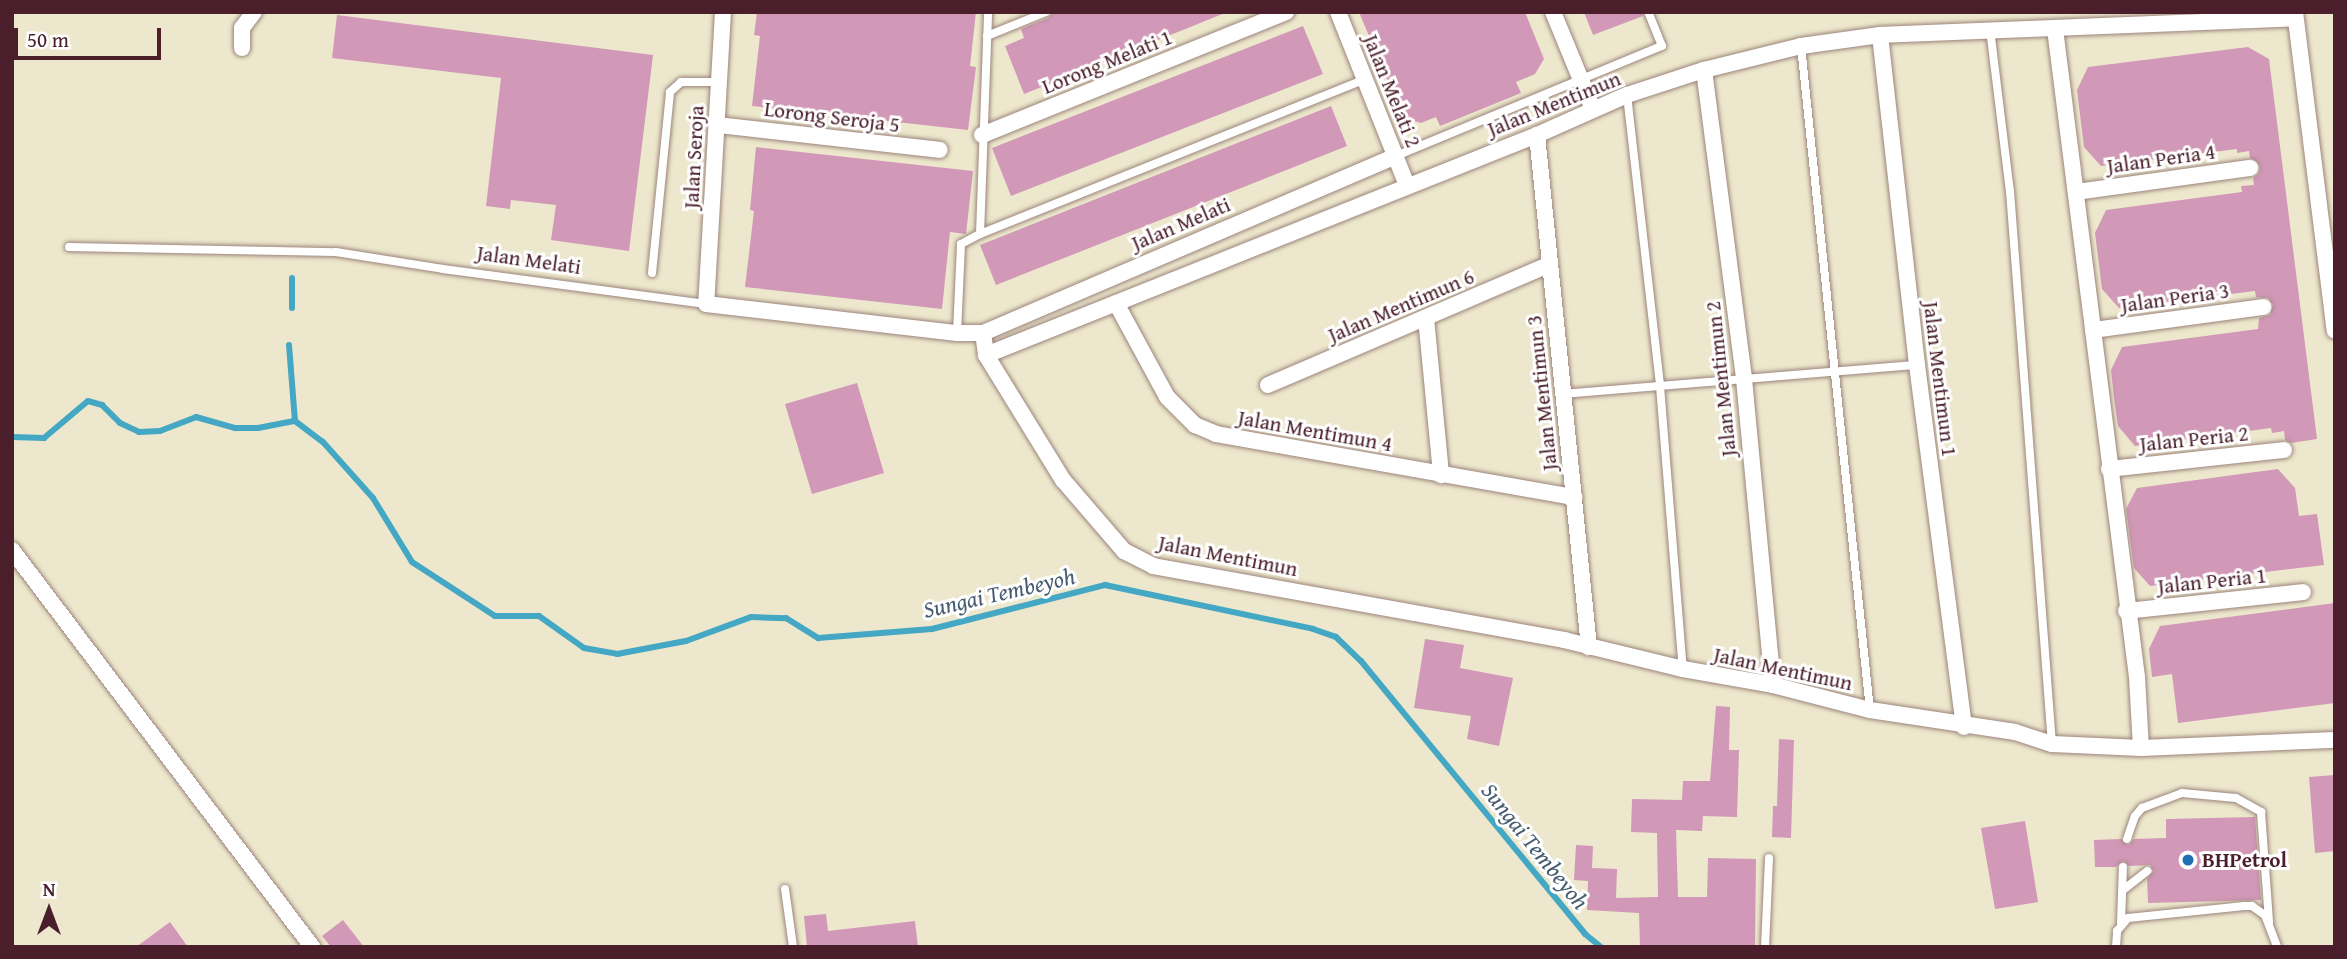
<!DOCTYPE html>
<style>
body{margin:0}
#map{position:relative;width:2347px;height:959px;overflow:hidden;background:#ede8cd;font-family:"Gentium Book Plus",serif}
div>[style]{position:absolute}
.stream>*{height:6px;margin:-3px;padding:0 3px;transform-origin:3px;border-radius:3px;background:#44a7c4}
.building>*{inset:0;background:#d198b7}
.roads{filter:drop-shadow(0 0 2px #9c847c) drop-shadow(0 0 2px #9c847c)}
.lane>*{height:8px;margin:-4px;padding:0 4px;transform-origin:4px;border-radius:4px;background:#fff}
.street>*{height:16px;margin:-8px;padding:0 8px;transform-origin:8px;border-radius:8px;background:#fff}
.dots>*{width:19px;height:19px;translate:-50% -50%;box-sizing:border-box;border:4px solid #fff;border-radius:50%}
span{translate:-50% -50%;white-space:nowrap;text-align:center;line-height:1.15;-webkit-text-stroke:6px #fff;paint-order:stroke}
.street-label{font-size:21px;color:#4a1f2b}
.poi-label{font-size:21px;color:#4a1f2b;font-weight:700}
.left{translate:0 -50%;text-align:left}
.water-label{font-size:23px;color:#475c70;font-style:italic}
.frame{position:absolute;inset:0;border:14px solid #4a1f2b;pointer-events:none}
.north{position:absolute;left:14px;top:875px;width:70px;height:70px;-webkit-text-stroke:5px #fff;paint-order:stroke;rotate:0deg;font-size:19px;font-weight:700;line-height:28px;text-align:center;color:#4a1f2b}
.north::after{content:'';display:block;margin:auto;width:24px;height:32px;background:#4a1f2b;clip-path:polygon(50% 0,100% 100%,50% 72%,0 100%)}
.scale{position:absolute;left:14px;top:28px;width:147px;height:32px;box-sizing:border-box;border:4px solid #4a1f2b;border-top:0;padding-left:9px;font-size:21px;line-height:24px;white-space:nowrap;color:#4a1f2b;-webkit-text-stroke:5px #fff;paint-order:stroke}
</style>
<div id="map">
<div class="stream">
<div style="left:292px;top:308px;width:30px;rotate:-90deg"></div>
<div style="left:289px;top:345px;width:76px;rotate:85.5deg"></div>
<div style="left:12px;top:437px;width:32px;rotate:2deg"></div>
<div style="left:44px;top:438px;width:57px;rotate:-40.1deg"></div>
<div style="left:88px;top:401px;width:15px;rotate:16deg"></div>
<div style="left:102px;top:405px;width:25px;rotate:45deg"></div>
<div style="left:120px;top:423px;width:21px;rotate:25deg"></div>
<div style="left:139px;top:432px;width:21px;rotate:-3deg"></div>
<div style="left:160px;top:431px;width:39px;rotate:-21deg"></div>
<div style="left:196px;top:417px;width:41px;rotate:15.8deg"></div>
<div style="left:235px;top:428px;width:23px"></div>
<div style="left:258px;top:428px;width:38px;rotate:-11deg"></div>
<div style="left:295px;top:421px;width:35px;rotate:37deg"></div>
<div style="left:323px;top:442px;width:75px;rotate:48.2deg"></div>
<div style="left:373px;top:498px;width:75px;rotate:58.6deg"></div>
<div style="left:412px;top:562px;width:99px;rotate:33deg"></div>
<div style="left:495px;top:616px;width:44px"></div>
<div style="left:539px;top:616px;width:55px;rotate:35.4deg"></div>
<div style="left:584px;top:648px;width:34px;rotate:10deg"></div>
<div style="left:617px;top:654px;width:70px;rotate:-10.7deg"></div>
<div style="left:686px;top:641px;width:69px;rotate:-20.3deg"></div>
<div style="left:751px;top:617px;width:35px;rotate:2deg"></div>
<div style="left:786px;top:618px;width:38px;rotate:32deg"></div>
<div style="left:818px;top:638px;width:114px;rotate:-4.5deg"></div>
<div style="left:932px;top:629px;width:179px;rotate:-14.3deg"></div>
<div style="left:1105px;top:585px;width:213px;rotate:11.9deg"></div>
<div style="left:1313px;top:629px;width:24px;rotate:19deg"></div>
<div style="left:1336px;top:637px;width:35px;rotate:44deg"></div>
<div style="left:1361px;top:661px;width:353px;rotate:50.6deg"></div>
<div style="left:1585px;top:934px;width:21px;rotate:39deg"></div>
</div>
<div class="building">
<div style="clip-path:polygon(757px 12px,976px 12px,970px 66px,976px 67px,968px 130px,752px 106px,760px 36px,754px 35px)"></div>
<div style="clip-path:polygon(1053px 12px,1225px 12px,1225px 13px,1024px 94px,1005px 46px,1024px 38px,1021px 29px,1048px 18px)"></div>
<div style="clip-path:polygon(1359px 12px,1525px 12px,1544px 59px,1535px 74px,1516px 82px,1521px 93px,1440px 126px,1436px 117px,1421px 123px,1403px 118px)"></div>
<div style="clip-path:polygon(1584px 12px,1642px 12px,1643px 16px,1593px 35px)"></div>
<div style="clip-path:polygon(337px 15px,653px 55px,629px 251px,551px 240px,556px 205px,511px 200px,510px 209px,486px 206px,501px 78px,332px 58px)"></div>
<div style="clip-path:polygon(1303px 26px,1323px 74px,1011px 196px,992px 148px)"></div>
<div style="clip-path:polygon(2248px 47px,2269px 59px,2317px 439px,2291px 443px,2285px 440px,2284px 431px,2272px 433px,2271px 428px,2135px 446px,2118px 426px,2114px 398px,2111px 370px,2122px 347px,2258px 329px,2259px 318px,2270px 315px,2273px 305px,2268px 298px,2256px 297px,2255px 291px,2119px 308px,2102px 289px,2095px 233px,2106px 210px,2242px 192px,2241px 186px,2254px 185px,2253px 178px,2259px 173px,2260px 166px,2250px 158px,2249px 151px,2237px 153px,2237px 149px,2101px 166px,2084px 147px,2077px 90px,2088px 67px)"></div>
<div style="clip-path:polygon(1331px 106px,1347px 146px,996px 285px,980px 245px)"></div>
<div style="clip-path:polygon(756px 147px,973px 171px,966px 234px,950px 232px,942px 309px,745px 287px,754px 211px,750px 210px)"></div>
<div style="clip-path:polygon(857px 383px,884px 473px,812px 494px,785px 404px)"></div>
<div style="clip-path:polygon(2278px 469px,2295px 488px,2299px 516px,2317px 514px,2324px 565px,2150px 586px,2134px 568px,2126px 509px,2137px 488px)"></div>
<div style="clip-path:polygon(2335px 603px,2335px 703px,2178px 723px,2172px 674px,2152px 677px,2149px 649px,2160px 626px)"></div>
<div style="clip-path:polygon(1425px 639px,1464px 645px,1460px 668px,1513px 678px,1499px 746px,1467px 739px,1471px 716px,1414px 708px)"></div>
<div style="clip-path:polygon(1716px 706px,1730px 707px,1729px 750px,1739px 750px,1737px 817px,1703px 816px,1702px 831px,1676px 830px,1678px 897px,1707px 897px,1708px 858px,1756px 859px,1755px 947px,1640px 947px,1639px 913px,1587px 910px,1588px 881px,1574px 880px,1576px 845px,1593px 846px,1592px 868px,1617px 869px,1616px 898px,1658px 897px,1657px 833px,1631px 832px,1632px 799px,1682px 800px,1683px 781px,1710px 781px)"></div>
<div style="clip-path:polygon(1779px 739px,1794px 740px,1791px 838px,1772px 837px,1773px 806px,1777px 806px)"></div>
<div style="clip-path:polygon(2335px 775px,2335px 851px,2315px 853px,2309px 777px)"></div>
<div style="clip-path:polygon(2255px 817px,2261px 900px,2148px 903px,2147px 879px,2153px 871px,2150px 865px,2129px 866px,2123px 861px,2116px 867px,2095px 867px,2094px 840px,2121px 839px,2128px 845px,2134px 839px,2166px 838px,2166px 819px)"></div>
<div style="clip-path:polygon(2025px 821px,2038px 902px,1995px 909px,1981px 828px)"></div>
<div style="clip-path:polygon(826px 914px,828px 931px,915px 921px,918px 947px,807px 947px,804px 916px)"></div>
<div style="clip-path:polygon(343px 920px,364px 947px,331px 947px,322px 936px)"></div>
<div style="clip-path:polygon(170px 922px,188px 947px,136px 947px)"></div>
</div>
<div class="roads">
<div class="lane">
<div style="left:1990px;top:29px;width:163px;rotate:83deg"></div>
<div style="left:2010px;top:191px;width:555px;rotate:85.66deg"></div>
<div style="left:987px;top:36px;width:64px;rotate:-22.1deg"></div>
<div style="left:1801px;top:46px;width:668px;rotate:84.07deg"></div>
<div style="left:1627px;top:95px;width:293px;rotate:83.5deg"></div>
<div style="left:1660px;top:386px;width:284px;rotate:85.4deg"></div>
<div style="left:1396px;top:156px;width:288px;rotate:-22.5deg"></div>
<div style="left:1662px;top:46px;width:37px;rotate:-112deg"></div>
<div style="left:980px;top:234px;width:415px;rotate:-21.9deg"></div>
<div style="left:69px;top:247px;width:267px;rotate:1.1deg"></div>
<div style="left:336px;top:252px;width:108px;rotate:9deg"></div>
<div style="left:443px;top:269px;width:265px;rotate:7.6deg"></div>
<div style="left:652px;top:273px;width:182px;rotate:-84.3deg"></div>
<div style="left:670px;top:92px;width:15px;rotate:-42deg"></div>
<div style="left:681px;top:82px;width:38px"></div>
<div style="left:957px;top:333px;width:89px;rotate:-87.4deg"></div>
<div style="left:961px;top:244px;width:21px;rotate:-28deg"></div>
<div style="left:980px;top:234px;width:222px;rotate:-87.9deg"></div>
<div style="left:1563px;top:394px;width:355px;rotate:-4.7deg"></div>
<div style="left:2127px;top:839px;width:24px;rotate:-71deg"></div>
<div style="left:2135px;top:816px;width:11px;rotate:-49deg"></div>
<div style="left:2142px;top:808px;width:43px;rotate:-20.6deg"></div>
<div style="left:2182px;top:793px;width:54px;rotate:5.3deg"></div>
<div style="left:2236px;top:798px;width:29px;rotate:29deg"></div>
<div style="left:2261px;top:812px;width:110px;rotate:85.8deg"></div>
<div style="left:785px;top:889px;width:59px;rotate:82.1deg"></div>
<div style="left:2123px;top:890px;width:31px;rotate:-38deg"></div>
<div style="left:2121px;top:923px;width:56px;rotate:-88deg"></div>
<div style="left:1765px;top:947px;width:89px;rotate:-87.4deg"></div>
<div style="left:2116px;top:947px;width:16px;rotate:-86deg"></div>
<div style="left:2117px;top:931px;width:17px;rotate:-50deg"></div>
<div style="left:2128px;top:918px;width:117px;rotate:-5.9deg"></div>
<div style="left:2244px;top:906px;width:8px"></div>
<div style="left:2252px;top:906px;width:16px;rotate:35deg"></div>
<div style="left:2265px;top:915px;width:34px;rotate:69deg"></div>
</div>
<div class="street">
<div style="left:723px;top:12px;width:292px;rotate:93.3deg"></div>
<div style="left:706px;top:304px;width:253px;rotate:6.6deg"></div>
<div style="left:957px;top:333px;width:26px"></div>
<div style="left:983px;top:333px;width:22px;rotate:82deg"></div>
<div style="left:986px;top:355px;width:147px;rotate:58.4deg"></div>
<div style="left:1063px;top:480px;width:94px;rotate:49.3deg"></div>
<div style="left:1124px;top:551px;width:33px;rotate:27deg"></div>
<div style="left:1153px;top:566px;width:418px;rotate:10.2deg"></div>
<div style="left:1564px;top:640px;width:122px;rotate:13.7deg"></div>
<div style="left:1683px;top:669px;width:91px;rotate:10.1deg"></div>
<div style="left:1773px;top:685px;width:100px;rotate:14.5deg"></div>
<div style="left:1870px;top:710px;width:147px;rotate:8.6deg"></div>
<div style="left:2015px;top:732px;width:39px;rotate:18deg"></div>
<div style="left:2052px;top:744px;width:89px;rotate:2.6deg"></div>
<div style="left:2141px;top:748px;width:194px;rotate:-2.4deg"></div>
<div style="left:1338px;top:12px;width:186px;rotate:68.3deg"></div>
<div style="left:1553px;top:12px;width:105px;rotate:67.6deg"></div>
<div style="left:2295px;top:12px;width:321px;rotate:82.9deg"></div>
<div style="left:2055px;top:29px;width:653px;rotate:82.79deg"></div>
<div style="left:2137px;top:677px;width:71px;rotate:86.8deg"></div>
<div style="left:1880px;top:35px;width:332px;rotate:83.6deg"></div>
<div style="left:1917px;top:365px;width:365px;rotate:82.6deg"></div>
<div style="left:242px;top:48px;width:20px;rotate:-90deg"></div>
<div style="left:242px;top:28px;width:20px;rotate:-53deg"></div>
<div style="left:1704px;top:70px;width:312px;rotate:82.6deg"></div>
<div style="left:1744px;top:379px;width:307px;rotate:84.6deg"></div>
<div style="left:718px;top:125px;width:223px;rotate:6.4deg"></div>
<div style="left:982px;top:135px;width:328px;rotate:-22deg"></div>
<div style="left:1537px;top:135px;width:515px;rotate:84.2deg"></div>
<div style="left:2076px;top:192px;width:176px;rotate:-7.9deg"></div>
<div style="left:1116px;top:303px;width:107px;rotate:61.5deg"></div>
<div style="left:1167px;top:397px;width:40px;rotate:45deg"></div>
<div style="left:1195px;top:425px;width:23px;rotate:23deg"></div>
<div style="left:1216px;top:434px;width:364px;rotate:10deg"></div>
<div style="left:1426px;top:318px;width:158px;rotate:84.5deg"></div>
<div style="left:2093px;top:330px;width:172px;rotate:-7.7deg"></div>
<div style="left:983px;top:333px;width:449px;rotate:-23.2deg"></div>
<div style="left:986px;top:355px;width:593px;rotate:-21.77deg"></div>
<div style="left:1537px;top:135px;width:98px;rotate:-24deg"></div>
<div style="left:1627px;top:95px;width:81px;rotate:-18deg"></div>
<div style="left:1704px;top:70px;width:100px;rotate:-13.9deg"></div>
<div style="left:1801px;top:46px;width:80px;rotate:-7.9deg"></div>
<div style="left:1880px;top:35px;width:415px;rotate:-2.3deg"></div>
<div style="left:1268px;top:385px;width:307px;rotate:-23.2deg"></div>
<div style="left:2109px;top:469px;width:176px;rotate:-6.2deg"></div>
<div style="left:12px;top:550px;width:498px;rotate:52.9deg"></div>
<div style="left:2126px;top:611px;width:178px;rotate:-6.1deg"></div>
</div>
</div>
<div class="dots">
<div style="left:2188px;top:860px;background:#1f6fb2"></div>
</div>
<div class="street-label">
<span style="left:1107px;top:62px;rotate:-22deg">Lorong Melati 1</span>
<span style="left:1392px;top:91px;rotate:68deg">Jalan Melati 2</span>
<span style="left:1554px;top:104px;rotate:-22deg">Jalan Mentimun</span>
<span style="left:832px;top:117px;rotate:7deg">Lorong Seroja 5</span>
<span style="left:694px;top:157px;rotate:-87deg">Jalan Seroja</span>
<span style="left:2161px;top:159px;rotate:-8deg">Jalan Peria 4</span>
<span style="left:1181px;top:224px;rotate:-23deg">Jalan Melati</span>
<span style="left:529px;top:260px;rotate:8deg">Jalan Melati</span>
<span style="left:2175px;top:298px;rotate:-8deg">Jalan Peria 3</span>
<span style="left:1401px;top:306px;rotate:-23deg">Jalan Mentimun 6</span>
<span style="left:1721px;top:379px;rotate:-96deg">Jalan Mentimun 2</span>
<span style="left:1940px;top:379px;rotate:83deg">Jalan Mentimun 1</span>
<span style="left:1542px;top:393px;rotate:-96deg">Jalan Mentimun 3</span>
<span style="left:1315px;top:431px;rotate:10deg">Jalan Mentimun 4</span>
<span style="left:2194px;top:439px;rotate:-6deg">Jalan Peria 2</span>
<span style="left:1228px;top:556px;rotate:11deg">Jalan Mentimun</span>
<span style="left:2212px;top:581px;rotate:-6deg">Jalan Peria 1</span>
<span style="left:1783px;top:669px;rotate:12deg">Jalan Mentimun</span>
</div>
<div class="poi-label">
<span class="left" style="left:2202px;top:860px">BHPetrol</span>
</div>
<div class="water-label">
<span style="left:999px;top:593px;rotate:-13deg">Sungai Tembeyoh</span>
<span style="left:1535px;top:846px;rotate:51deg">Sungai Tembeyoh</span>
</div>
<div class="frame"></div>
<div class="north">N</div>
<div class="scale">50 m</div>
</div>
